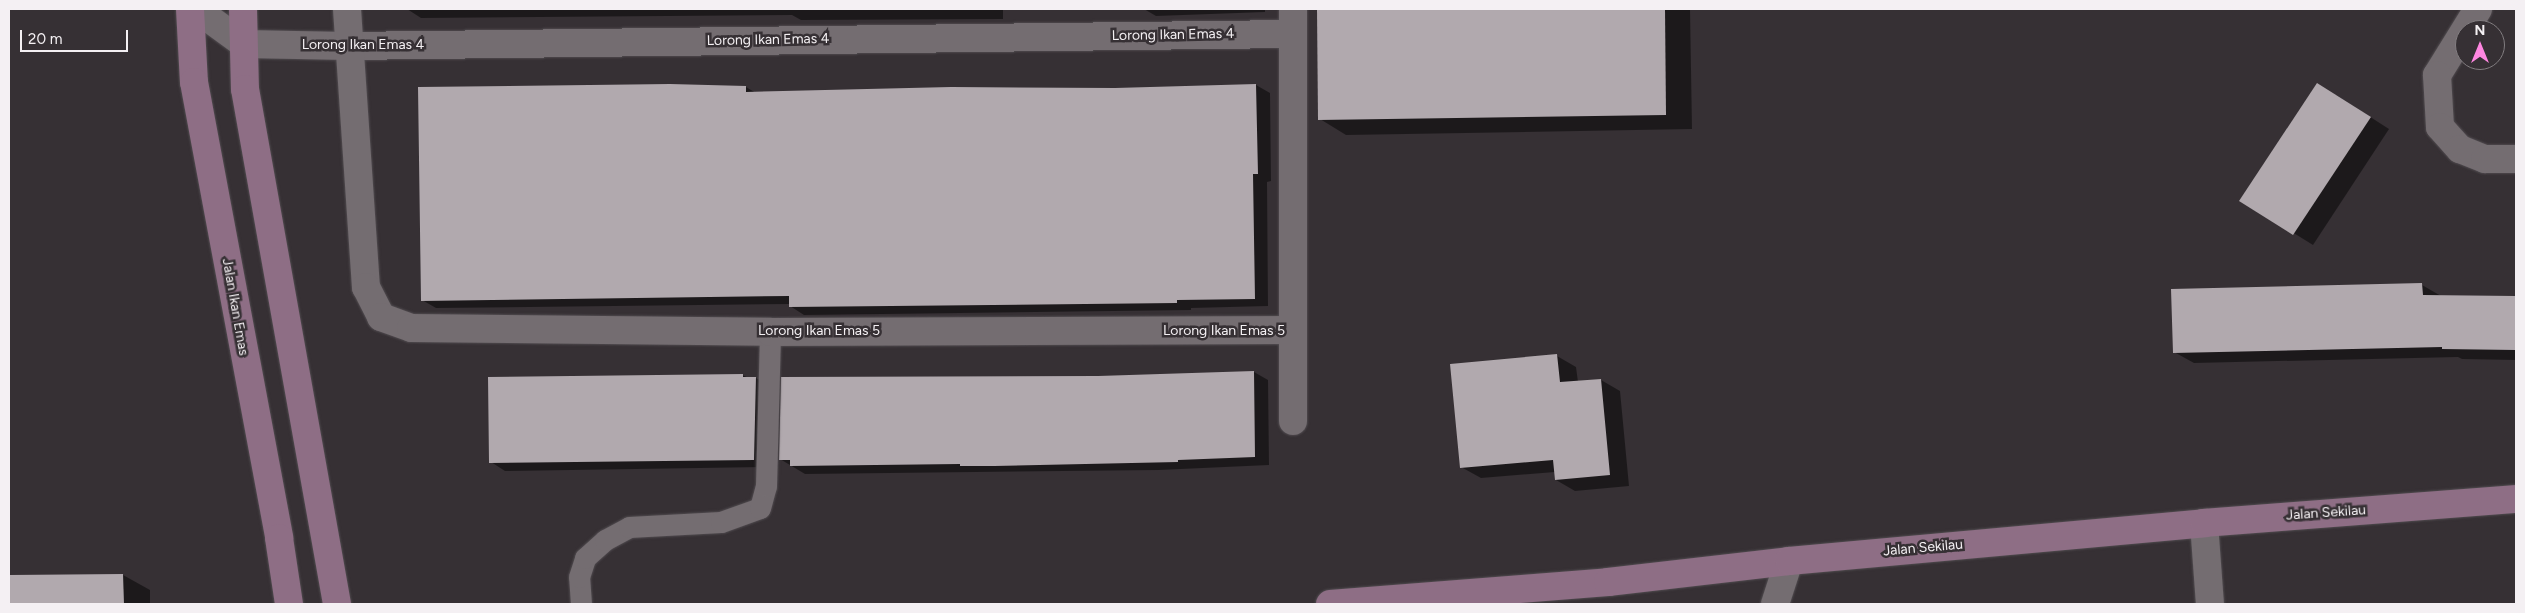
<!DOCTYPE html>
<style>
body{margin:0}
#map{position:relative;width:2525px;height:613px;overflow:hidden;background:#363034;font-family:Figtree,sans-serif}
div>[style]{position:absolute}
.shadow>*{inset:0;background:#0007}
.building>*{inset:0;background:#b1a9ae}
.roads{filter:drop-shadow(0 0 1px #514c50) drop-shadow(0 0 1px #514c50)}
.lane>*{height:21px;margin:-10.5px;padding:0 10.5px;transform-origin:10.5px;border-radius:10.5px;background:#746d71}
.street>*{height:28px;margin:-14px;padding:0 14px;transform-origin:14px;border-radius:14px;background:#746d71}
.secondary>*{height:28px;margin:-14px;padding:0 14px;transform-origin:14px;border-radius:14px;background:#8e6e85}
span{translate:-50% -50%;white-space:nowrap;text-align:center;line-height:1.15;-webkit-text-stroke:5px #363034;paint-order:stroke}
.street-label{font-size:14px;color:#f4f0f3}
.frame{position:absolute;inset:0;border:10px solid #f4f0f3;pointer-events:none}
.north{position:absolute;left:2455px;top:20px;width:50px;height:50px;box-sizing:border-box;background:#363034;border:1px solid #827d80;border-radius:50%;rotate:0deg;font-size:14px;font-weight:700;line-height:20px;text-align:center;color:#f4f0f3}
.north::after{content:'';display:block;margin:auto;width:18px;height:22px;background:#fe86e0;clip-path:polygon(50% 0,100% 100%,50% 72%,0 100%)}
.scale{position:absolute;left:20px;top:30px;width:108px;height:22px;box-sizing:border-box;border:2px solid #f4f0f3;border-top:0;padding-left:6px;font-size:15px;line-height:18px;white-space:nowrap;color:#f4f0f3;-webkit-text-stroke:4px #363034;paint-order:stroke}
</style>
<div id="map">
<div class="shadow">
<div style="clip-path:polygon(407px 9px,1003px 9px,1003px 19px,801px 20px,792px 15px,421px 18px)"></div>
<div style="clip-path:polygon(1144px 9px,1265px 9px,1265px 12px,1156px 16px)"></div>
<div style="clip-path:polygon(1318px 9px,1690px 9px,1692px 129px,1346px 135px,1320px 119px)"></div>
<div style="clip-path:polygon(1256px 85px,1270px 93px,1271px 181px,1267px 182px,1268px 306px,1191px 308px,1191px 310px,804px 315px,790px 306px,790px 304px,436px 308px,422px 300px,670px 86px,746px 87px,756px 93px,1115px 89px)"></div>
<div style="clip-path:polygon(2336px 95px,2389px 129px,2313px 245px,2241px 200px)"></div>
<div style="clip-path:polygon(2422px 285px,2441px 296px,2516px 298px,2516px 360px,2462px 359px,2458px 357px,2194px 363px,2174px 352px)"></div>
<div style="clip-path:polygon(1557px 356px,1576px 367px,1578px 382px,1601px 380px,1620px 391px,1629px 486px,1575px 491px,1556px 480px,1555px 472px,1481px 478px,1461px 467px)"></div>
<div style="clip-path:polygon(1254px 372px,1268px 380px,1269px 465px,1159px 470px,805px 474px,780px 459px,1098px 377px)"></div>
<div style="clip-path:polygon(742px 375px,749px 378px,756px 378px,770px 386px,768px 467px,505px 471px,491px 462px)"></div>
<div style="clip-path:polygon(123px 575px,150px 590px,150px 604px,9px 604px,9px 576px)"></div>
</div>
<div class="building">
<div style="clip-path:polygon(1317px 9px,1665px 9px,1666px 115px,1318px 120px)"></div>
<div style="clip-path:polygon(2317px 83px,2371px 117px,2293px 235px,2239px 201px)"></div>
<div style="clip-path:polygon(670px 84px,746px 86px,746px 92px,951px 87px,1115px 88px,1256px 84px,1258px 174px,1253px 174px,1255px 299px,1177px 300px,1177px 303px,789px 307px,789px 296px,421px 301px,418px 87px)"></div>
<div style="clip-path:polygon(2422px 283px,2423px 295px,2516px 296px,2516px 350px,2442px 349px,2442px 347px,2173px 353px,2171px 289px)"></div>
<div style="clip-path:polygon(1557px 354px,1560px 382px,1601px 379px,1610px 475px,1555px 480px,1553px 460px,1460px 468px,1450px 364px)"></div>
<div style="clip-path:polygon(1254px 371px,1255px 457px,1178px 460px,1178px 462px,994px 466px,960px 466px,960px 464px,790px 466px,790px 460px,779px 460px,781px 377px,1098px 376px)"></div>
<div style="clip-path:polygon(743px 374px,743px 377px,756px 377px,754px 460px,489px 463px,488px 377px)"></div>
<div style="clip-path:polygon(123px 574px,124px 604px,9px 604px,9px 575px)"></div>
</div>
<div class="roads">
<div class="lane">
<div style="left:581px;top:604px;width:27px;rotate:-94deg"></div>
<div style="left:579px;top:577px;width:20px;rotate:-72deg"></div>
<div style="left:585px;top:558px;width:27px;rotate:-42deg"></div>
<div style="left:605px;top:540px;width:27px;rotate:-28deg"></div>
<div style="left:629px;top:527px;width:92px;rotate:-3.1deg"></div>
<div style="left:721px;top:522px;width:41px;rotate:-19.7deg"></div>
<div style="left:760px;top:508px;width:23px;rotate:-75deg"></div>
<div style="left:766px;top:486px;width:154px;rotate:-88.5deg"></div>
</div>
<div class="street">
<div style="left:196px;top:9px;width:59px;rotate:36.1deg"></div>
<div style="left:244px;top:44px;width:104px;rotate:1.1deg"></div>
<div style="left:348px;top:46px;width:945px;rotate:-0.73deg"></div>
<div style="left:347px;top:9px;width:279px;rotate:86.1deg"></div>
<div style="left:366px;top:287px;width:34px;rotate:63deg"></div>
<div style="left:381px;top:317px;width:32px;rotate:20deg"></div>
<div style="left:411px;top:328px;width:359px;rotate:0.6deg"></div>
<div style="left:770px;top:332px;width:523px;rotate:-0.22deg"></div>
<div style="left:1293px;top:9px;width:412px;rotate:90deg"></div>
<div style="left:2478px;top:9px;width:78px;rotate:121.8deg"></div>
<div style="left:2437px;top:75px;width:52px;rotate:86.7deg"></div>
<div style="left:2440px;top:127px;width:30px;rotate:48deg"></div>
<div style="left:2460px;top:149px;width:27px;rotate:22deg"></div>
<div style="left:2485px;top:159px;width:31px"></div>
<div style="left:2204px;top:523px;width:81px;rotate:85.8deg"></div>
<div style="left:1775px;top:604px;width:45px;rotate:-72deg"></div>
</div>
<div class="secondary">
<div style="left:190px;top:9px;width:73px;rotate:86.9deg"></div>
<div style="left:194px;top:82px;width:464px;rotate:79.4deg"></div>
<div style="left:279px;top:538px;width:67px;rotate:81.4deg"></div>
<div style="left:243px;top:9px;width:80px;rotate:88.6deg"></div>
<div style="left:245px;top:89px;width:523px;rotate:79.87deg"></div>
<div style="left:1330px;top:604px;width:279px;rotate:-4.5deg"></div>
<div style="left:1608px;top:582px;width:182px;rotate:-6.6deg"></div>
<div style="left:1789px;top:561px;width:417px;rotate:-5.2deg"></div>
<div style="left:2204px;top:523px;width:313px;rotate:-4.4deg"></div>
</div>
</div>
<div class="street-label">
<span style="left:1173px;top:35px;rotate:-1deg">Lorong Ikan Emas 4</span>
<span style="left:768px;top:40px;rotate:-1deg">Lorong Ikan Emas 4</span>
<span style="left:363px;top:45px">Lorong Ikan Emas 4</span>
<span style="left:235px;top:307px;rotate:80deg">Jalan Ikan Emas</span>
<span style="left:819px;top:331px">Lorong Ikan Emas 5</span>
<span style="left:1224px;top:331px">Lorong Ikan Emas 5</span>
<span style="left:2326px;top:513px;rotate:-4deg">Jalan Sekilau</span>
<span style="left:1923px;top:548px;rotate:-5deg">Jalan Sekilau</span>
</div>
<div class="frame"></div>
<div class="north">N</div>
<div class="scale">20 m</div>
</div>
